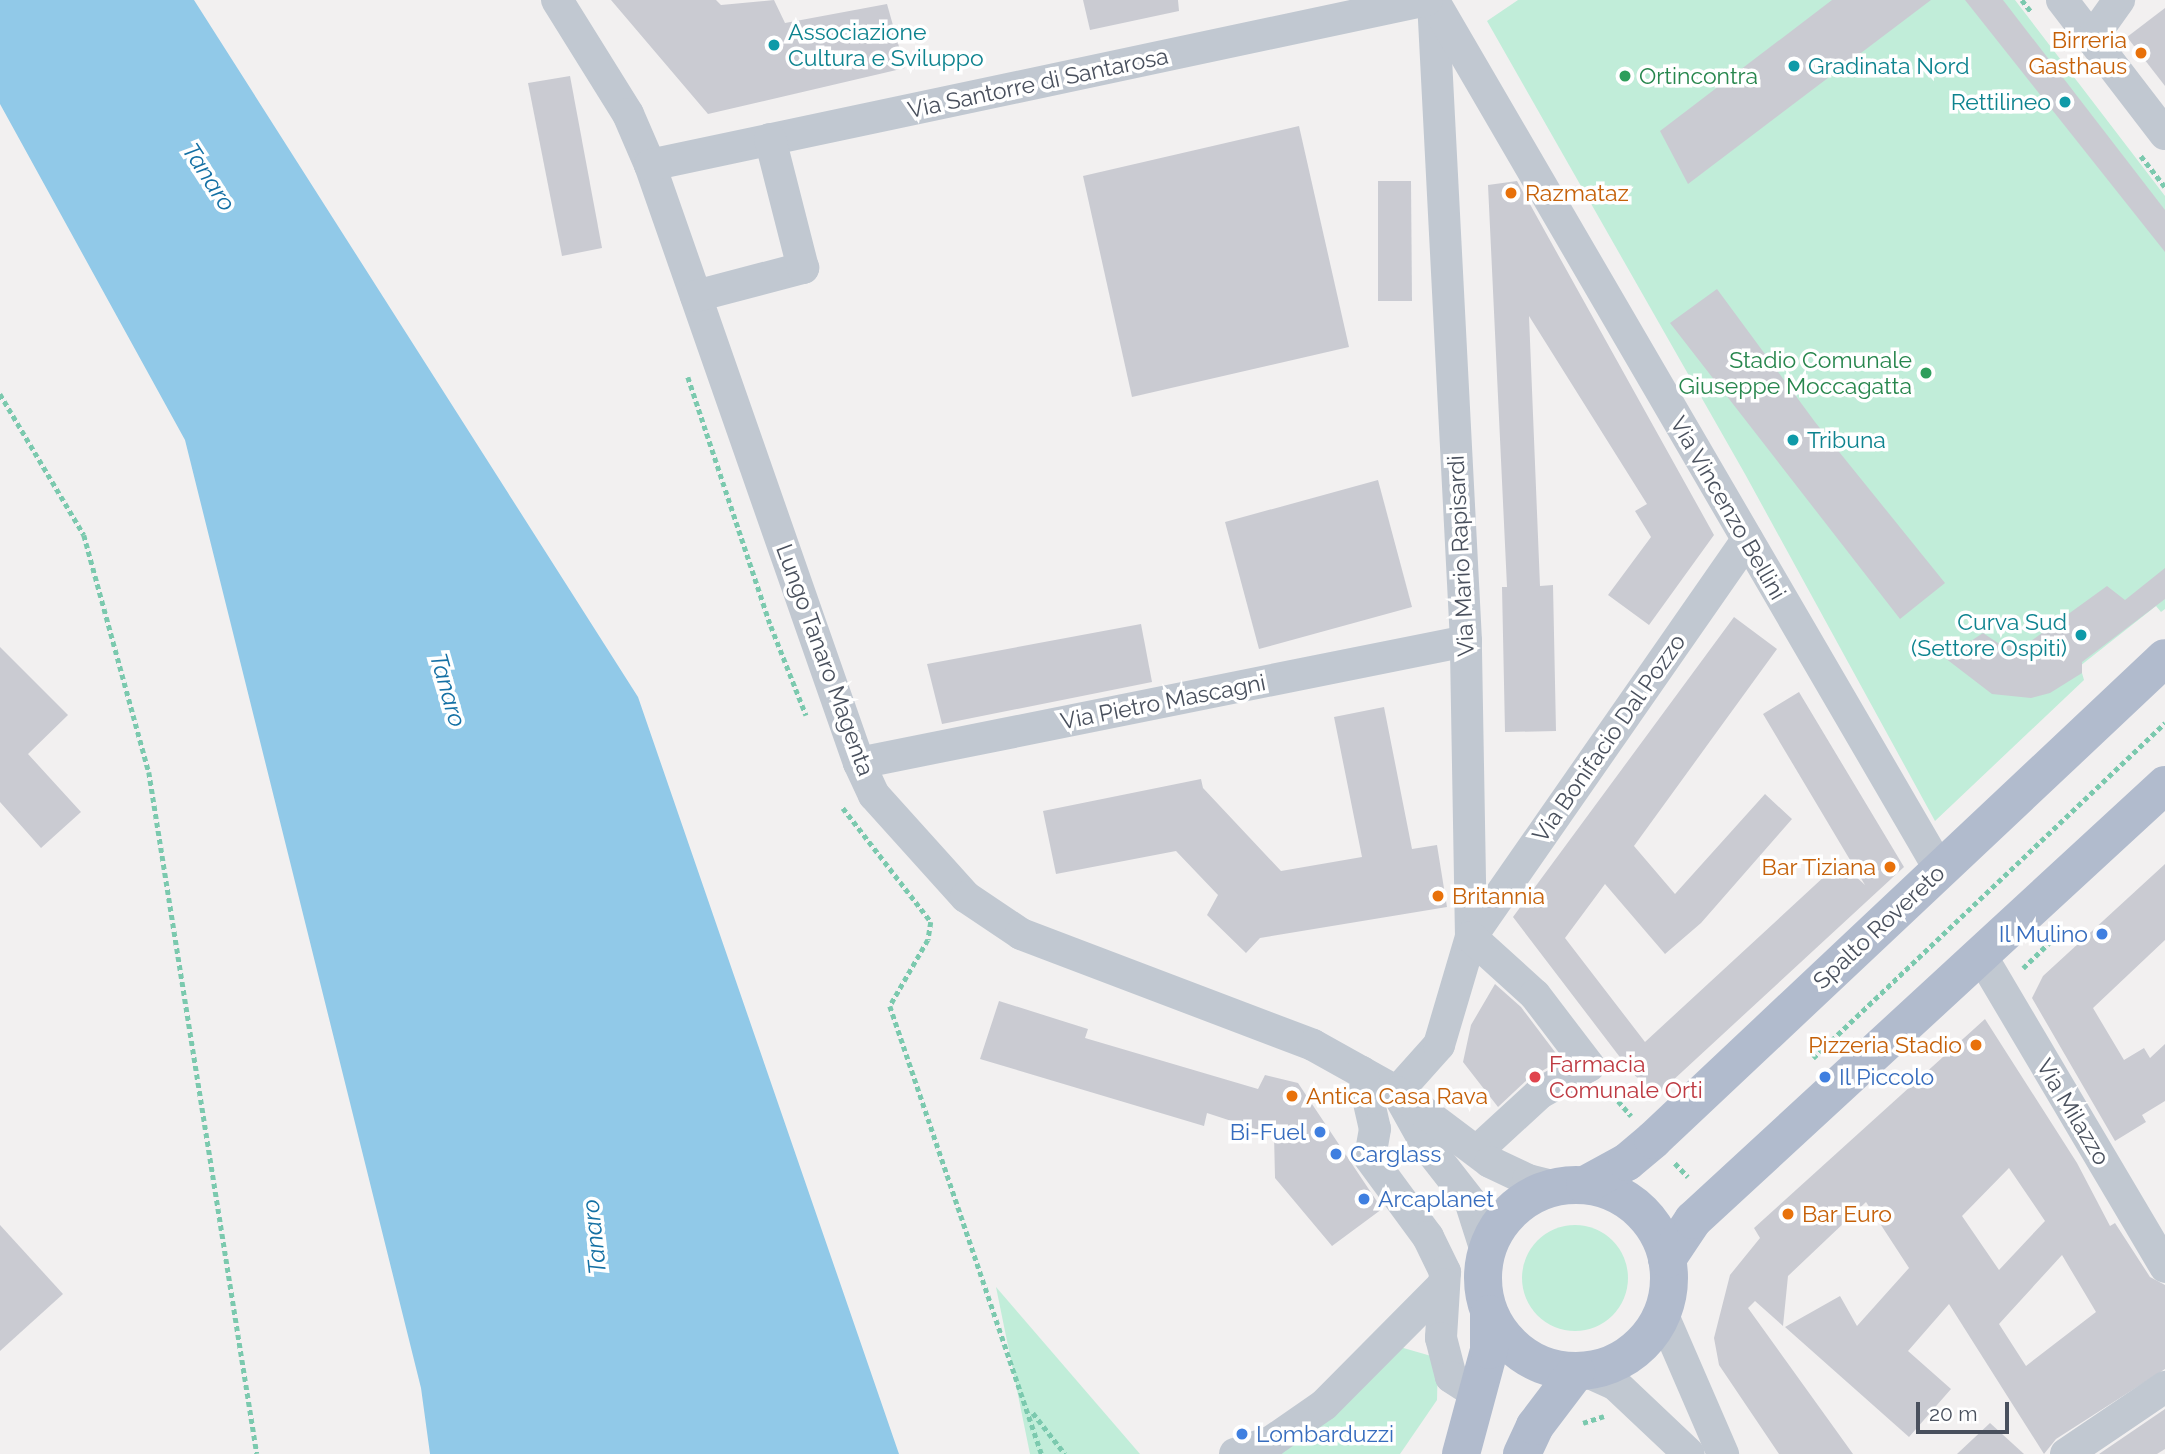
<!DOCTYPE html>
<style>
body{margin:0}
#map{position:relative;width:2165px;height:1454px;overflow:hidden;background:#f2f0f0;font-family:Raleway,sans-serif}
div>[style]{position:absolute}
.green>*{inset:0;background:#c1edd9}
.round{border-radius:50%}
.water>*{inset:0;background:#91c9e8}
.building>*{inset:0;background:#cacbd2}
.path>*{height:4.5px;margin-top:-2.25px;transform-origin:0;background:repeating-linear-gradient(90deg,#7bc9ae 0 5px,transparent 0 8.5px)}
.minor>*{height:32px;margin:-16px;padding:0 16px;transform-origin:16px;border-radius:16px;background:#c1c8d1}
.major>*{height:38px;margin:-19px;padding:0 19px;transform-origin:19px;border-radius:19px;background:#b1bbcd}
.major>.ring{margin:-19px;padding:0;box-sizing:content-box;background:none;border:38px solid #b1bbcd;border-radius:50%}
.dots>*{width:19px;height:19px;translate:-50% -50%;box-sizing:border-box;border:4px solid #fff;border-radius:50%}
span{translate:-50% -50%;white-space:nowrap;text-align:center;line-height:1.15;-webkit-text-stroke:7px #fff;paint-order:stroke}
.culture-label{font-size:23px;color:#0d838f}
.left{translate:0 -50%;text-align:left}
.right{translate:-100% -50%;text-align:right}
.food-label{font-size:23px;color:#c56008}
.leisure-label{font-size:23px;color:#27864d}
.street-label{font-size:23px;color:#49505d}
.shop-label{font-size:23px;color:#366cbe}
.health-label{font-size:23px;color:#be3a42}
.water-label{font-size:24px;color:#1470a4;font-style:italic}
.scale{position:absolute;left:1916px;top:1402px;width:93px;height:32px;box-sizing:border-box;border:4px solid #49505d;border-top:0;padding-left:9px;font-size:21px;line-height:24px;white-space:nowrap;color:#49505d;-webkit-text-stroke:5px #fff;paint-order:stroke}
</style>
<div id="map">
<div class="green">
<div style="clip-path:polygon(1518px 0,2015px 0,2165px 196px,2165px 609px,2161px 612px,2156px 606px,2080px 666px,2084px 680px,1935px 821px,1745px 474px,1487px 21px)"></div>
<div class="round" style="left:1522px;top:1225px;width:106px;height:106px"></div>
<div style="clip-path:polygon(996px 1287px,1140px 1454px,1030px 1454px)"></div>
<div style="clip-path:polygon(1400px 1347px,1438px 1358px,1437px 1400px,1400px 1454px,1277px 1454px)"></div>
</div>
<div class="water">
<div style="clip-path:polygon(0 0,194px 0,638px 697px,899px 1454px,430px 1454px,421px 1388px,185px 440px,0 104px)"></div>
</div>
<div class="building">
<div style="clip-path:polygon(611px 0,716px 0,721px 5px,774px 0,785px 23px,887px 4px,905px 68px,708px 114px)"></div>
<div style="clip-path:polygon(1083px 0,1178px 0,1179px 11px,1090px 30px)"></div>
<div style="clip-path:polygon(1832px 0,1931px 0,1688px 184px,1660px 131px)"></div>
<div style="clip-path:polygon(1965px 0,2003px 0,2165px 210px,2165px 252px)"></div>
<div style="clip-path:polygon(2165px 8px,2165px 86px,2127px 37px)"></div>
<div style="clip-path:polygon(570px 76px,602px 248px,562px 256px,528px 83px)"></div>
<div style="clip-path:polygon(1299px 126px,1349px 347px,1132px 397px,1083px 176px)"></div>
<div style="clip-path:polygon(1378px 181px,1411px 181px,1412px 301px,1378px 301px)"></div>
<div style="clip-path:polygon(1517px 181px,1714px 535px,1649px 625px,1608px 595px,1651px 537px,1635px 511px,1647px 504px,1529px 316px,1540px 586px,1553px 585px,1556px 731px,1505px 732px,1502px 587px,1507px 587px,1488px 185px)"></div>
<div style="clip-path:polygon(1717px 289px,1815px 422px,1945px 583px,1900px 619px,1670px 323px)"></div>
<div style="clip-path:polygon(1378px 480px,1412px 607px,1259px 649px,1225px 522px)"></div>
<div style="clip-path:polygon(2165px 568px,2165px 599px,2082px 662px,2082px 673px,2050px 693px,2031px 698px,1992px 694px,1945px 658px,1983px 633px,2001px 645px,2024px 646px,2107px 586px,2125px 600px)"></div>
<div style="clip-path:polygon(1734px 617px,1777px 649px,1634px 846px,1675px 894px,1765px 794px,1792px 819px,1701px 923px,1665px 954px,1605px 884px,1565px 938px,1645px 1042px,1840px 862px,1865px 885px,1763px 714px,1799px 692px,1904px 867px,1657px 1095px,1632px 1073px,1513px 917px)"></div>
<div style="clip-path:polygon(1141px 624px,1152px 682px,942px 724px,927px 664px)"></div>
<div style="clip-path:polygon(0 647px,68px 715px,28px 754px,81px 812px,41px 848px,0 802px)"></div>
<div style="clip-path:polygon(1384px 707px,1412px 849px,1437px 845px,1447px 907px,1260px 938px,1246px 953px,1207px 915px,1218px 895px,1176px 851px,1056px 874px,1043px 811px,1201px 779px,1203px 788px,1281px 871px,1362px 857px,1334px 717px)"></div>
<div style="clip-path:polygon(2165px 864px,2165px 940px,2093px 1008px,2124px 1060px,2144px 1048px,2150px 1058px,2165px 1044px,2165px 1101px,2142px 1115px,2146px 1122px,2115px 1141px,2032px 998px,2043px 976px)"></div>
<div style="clip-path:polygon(1495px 984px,1521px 1007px,1561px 1060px,1528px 1079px,1498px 1107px,1463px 1062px,1471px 1025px)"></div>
<div style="clip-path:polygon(999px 1001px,1088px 1029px,1085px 1038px,1258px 1089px,1265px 1075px,1298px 1083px,1382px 1209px,1332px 1246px,1275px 1178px,1274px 1135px,1207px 1113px,1204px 1126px,980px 1059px)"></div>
<div style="clip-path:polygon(evenodd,1985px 1019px,2077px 1163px,2110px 1226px,2115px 1223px,2150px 1277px,2165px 1285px,2165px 1369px,2056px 1439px,2044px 1454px,1949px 1304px,1908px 1351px,1951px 1389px,1909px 1437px,1785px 1327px,1840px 1296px,1857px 1326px,1909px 1268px,1866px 1202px,1788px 1276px,1783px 1326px,1755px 1301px,1748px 1308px,1853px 1454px,1779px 1454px,1719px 1365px,1714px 1338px,1730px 1275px,1760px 1238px,1754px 1228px,1985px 1019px,2009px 1168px,2045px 1221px,1999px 1270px,1962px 1216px,2009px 1168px,1985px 1019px,2062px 1255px,2096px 1312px,2026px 1366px,1999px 1324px,2062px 1255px)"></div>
<div style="clip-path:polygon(0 1225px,63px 1294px,0 1351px)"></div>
<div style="clip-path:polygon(2165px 1409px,2165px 1449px,2157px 1454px,2099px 1454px)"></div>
<div style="clip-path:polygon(1990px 1423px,2024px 1454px,1957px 1454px)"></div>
</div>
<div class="path">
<div style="left:2022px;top:0;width:16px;rotate:52deg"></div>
<div style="left:2141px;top:156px;width:39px;rotate:52deg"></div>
<div style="left:688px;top:377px;width:262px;rotate:71.6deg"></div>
<div style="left:771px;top:626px;width:96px;rotate:68.5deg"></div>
<div style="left:0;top:394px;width:164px;rotate:59.2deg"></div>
<div style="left:84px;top:535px;width:246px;rotate:74.7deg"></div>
<div style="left:149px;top:772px;width:690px;rotate:81deg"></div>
<div style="left:843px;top:808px;width:144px;rotate:52.3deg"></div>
<div style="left:931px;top:922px;width:18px;rotate:99deg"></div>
<div style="left:928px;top:940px;width:76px;rotate:119.9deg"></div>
<div style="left:890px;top:1006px;width:473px;rotate:71.3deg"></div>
<div style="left:2023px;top:968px;width:36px;rotate:-44deg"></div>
<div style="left:1813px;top:1058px;width:486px;rotate:-43.6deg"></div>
<div style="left:1607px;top:1088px;width:37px;rotate:49deg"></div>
<div style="left:1675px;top:1163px;width:19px;rotate:47deg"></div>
<div style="left:1033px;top:1413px;width:52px;rotate:52deg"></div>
<div style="left:1583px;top:1423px;width:22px;rotate:-18deg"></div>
</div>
<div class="minor">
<div style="left:557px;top:0;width:134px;rotate:58.1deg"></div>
<div style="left:628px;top:114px;width:56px;rotate:66.7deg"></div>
<div style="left:650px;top:165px;width:633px;rotate:70.74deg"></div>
<div style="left:859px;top:763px;width:35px;rotate:65deg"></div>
<div style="left:874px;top:795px;width:137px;rotate:48deg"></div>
<div style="left:966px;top:897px;width:66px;rotate:33.9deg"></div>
<div style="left:1021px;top:934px;width:312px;rotate:20.8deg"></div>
<div style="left:1313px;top:1045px;width:96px;rotate:29.2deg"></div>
<div style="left:1397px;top:1092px;width:63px;rotate:-48.2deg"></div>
<div style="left:1439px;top:1045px;width:113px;rotate:-73.5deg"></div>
<div style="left:1471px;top:937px;width:296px;rotate:-91deg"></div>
<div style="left:1466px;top:641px;width:642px;rotate:-92.95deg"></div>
<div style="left:2062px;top:0;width:169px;rotate:52.5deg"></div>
<div style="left:1435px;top:3px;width:1003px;rotate:59.78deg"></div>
<div style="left:2092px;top:38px;width:47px;rotate:-54.6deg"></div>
<div style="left:650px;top:165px;width:794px;rotate:-11.99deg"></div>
<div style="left:696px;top:296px;width:111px;rotate:-14.7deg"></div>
<div style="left:803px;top:268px;width:133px;rotate:-104.3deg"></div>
<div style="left:859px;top:763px;width:619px;rotate:-11.36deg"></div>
<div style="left:1471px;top:937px;width:484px;rotate:-55.2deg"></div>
<div style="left:1471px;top:937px;width:86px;rotate:42.2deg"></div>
<div style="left:1535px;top:995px;width:89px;rotate:52.7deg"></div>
<div style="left:1589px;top:1066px;width:56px;rotate:151.1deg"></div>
<div style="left:1540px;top:1093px;width:86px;rotate:137.4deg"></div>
<div style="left:1982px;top:957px;width:360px;rotate:59.4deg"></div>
<div style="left:1362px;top:1072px;width:58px;rotate:77.2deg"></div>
<div style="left:1375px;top:1129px;width:29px;rotate:100deg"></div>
<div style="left:1370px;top:1158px;width:98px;rotate:53.7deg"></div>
<div style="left:1428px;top:1237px;width:39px;rotate:64deg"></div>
<div style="left:1445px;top:1272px;width:66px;rotate:93.5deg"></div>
<div style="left:1441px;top:1338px;width:40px;rotate:75.6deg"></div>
<div style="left:1451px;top:1377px;width:31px;rotate:33deg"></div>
<div style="left:1486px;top:1251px;width:52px;rotate:-107.7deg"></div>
<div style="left:1470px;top:1201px;width:70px;rotate:-128deg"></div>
<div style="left:1427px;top:1146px;width:62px;rotate:-119.1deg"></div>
<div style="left:1397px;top:1092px;width:116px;rotate:37deg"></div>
<div style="left:1490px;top:1162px;width:42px;rotate:25.3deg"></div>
<div style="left:1528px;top:1180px;width:30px;rotate:14deg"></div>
<div style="left:1662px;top:1313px;width:154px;rotate:66.6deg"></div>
<div style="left:1585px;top:1371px;width:34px;rotate:24deg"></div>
<div style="left:1616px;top:1385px;width:100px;rotate:43.4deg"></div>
<div style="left:1235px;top:1454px;width:39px;rotate:-19deg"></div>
<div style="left:1272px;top:1441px;width:63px;rotate:-34.7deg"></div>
<div style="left:1324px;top:1405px;width:170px;rotate:-45.2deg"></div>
<div style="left:2066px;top:1454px;width:120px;rotate:-34.1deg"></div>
</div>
<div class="major">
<div class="ring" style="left:1483px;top:1185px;width:148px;height:148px"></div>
<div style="left:1585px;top:1185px;width:48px;rotate:-28.7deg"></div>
<div style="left:1627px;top:1162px;width:34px;rotate:-40deg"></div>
<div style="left:1653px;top:1140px;width:703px;rotate:-43.27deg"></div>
<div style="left:1667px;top:1259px;width:47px;rotate:-56.3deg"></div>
<div style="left:1693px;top:1220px;width:642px;rotate:-42.66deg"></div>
<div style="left:1461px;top:1454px;width:108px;rotate:-74.9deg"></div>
<div style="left:1489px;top:1350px;width:36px;rotate:-90deg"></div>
<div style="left:1522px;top:1454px;width:31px;rotate:-65deg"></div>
<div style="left:1535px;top:1426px;width:68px;rotate:-52.8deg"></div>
</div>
<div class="dots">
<div style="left:774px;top:45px;background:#0f9aa8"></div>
<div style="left:2141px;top:53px;background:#e8710a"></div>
<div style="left:1794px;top:66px;background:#0f9aa8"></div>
<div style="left:1625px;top:76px;background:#2e9e5b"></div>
<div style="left:2065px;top:102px;background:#0f9aa8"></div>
<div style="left:1511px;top:193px;background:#e8710a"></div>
<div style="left:1926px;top:373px;background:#2e9e5b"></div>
<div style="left:1793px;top:440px;background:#0f9aa8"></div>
<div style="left:2081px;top:635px;background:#0f9aa8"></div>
<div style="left:1890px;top:867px;background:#e8710a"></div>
<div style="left:1438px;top:896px;background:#e8710a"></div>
<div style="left:2102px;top:934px;background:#3f7fe0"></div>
<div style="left:1976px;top:1045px;background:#e8710a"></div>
<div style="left:1535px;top:1077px;background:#e0444e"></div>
<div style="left:1825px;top:1077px;background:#3f7fe0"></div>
<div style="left:1292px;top:1096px;background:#e8710a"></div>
<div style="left:1320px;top:1132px;background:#3f7fe0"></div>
<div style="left:1336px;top:1154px;background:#3f7fe0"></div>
<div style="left:1364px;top:1199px;background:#3f7fe0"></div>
<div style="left:1788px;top:1214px;background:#e8710a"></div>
<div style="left:1242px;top:1434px;background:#3f7fe0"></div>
</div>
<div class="culture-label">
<span class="left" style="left:788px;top:45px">Associazione<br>Cultura e Sviluppo</span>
<span class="left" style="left:1808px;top:66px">Gradinata Nord</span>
<span class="right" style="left:2051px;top:102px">Rettilineo</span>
<span class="left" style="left:1807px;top:440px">Tribuna</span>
<span class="right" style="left:2067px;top:635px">Curva Sud<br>(Settore Ospiti)</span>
</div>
<div class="food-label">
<span class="right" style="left:2127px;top:53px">Birreria<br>Gasthaus</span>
<span class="left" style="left:1525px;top:193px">Razmataz</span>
<span class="right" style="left:1876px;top:867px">Bar Tiziana</span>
<span class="left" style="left:1452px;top:896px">Britannia</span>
<span class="right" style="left:1962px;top:1045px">Pizzeria Stadio</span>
<span class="left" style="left:1306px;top:1096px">Antica Casa Rava</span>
<span class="left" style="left:1802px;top:1214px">Bar Euro</span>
</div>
<div class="leisure-label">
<span class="left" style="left:1639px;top:76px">Ortincontra</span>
<span class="right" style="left:1912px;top:373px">Stadio Comunale<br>Giuseppe Moccagatta</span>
</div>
<div class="street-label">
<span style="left:1038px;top:83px;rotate:-12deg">Via Santorre di Santarosa</span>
<span style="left:1728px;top:508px;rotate:60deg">Via Vincenzo Bellini</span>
<span style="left:1461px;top:556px;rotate:-93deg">Via Mario Rapisardi</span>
<span style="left:825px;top:660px;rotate:70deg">Lungo Tanaro Magenta</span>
<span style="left:1163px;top:702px;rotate:-11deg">Via Pietro Mascagni</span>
<span style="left:1609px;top:738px;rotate:-55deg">Via Bonifacio Dal Pozzo</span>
<span style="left:1879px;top:927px;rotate:-43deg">Spalto Rovereto</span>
<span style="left:2073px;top:1112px;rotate:59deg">Via Milazzo</span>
</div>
<div class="shop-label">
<span class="right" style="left:2088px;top:934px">Il Mulino</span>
<span class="left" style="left:1839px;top:1077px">Il Piccolo</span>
<span class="right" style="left:1306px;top:1132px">Bi-Fuel</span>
<span class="left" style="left:1350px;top:1154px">Carglass</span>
<span class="left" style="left:1378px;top:1199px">Arcaplanet</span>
<span class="left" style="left:1256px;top:1434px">Lombarduzzi</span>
</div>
<div class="health-label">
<span class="left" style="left:1549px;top:1077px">Farmacia<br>Comunale Orti</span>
</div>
<div class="water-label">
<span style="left:209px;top:177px;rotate:57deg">Tanaro</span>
<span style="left:448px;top:690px;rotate:74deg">Tanaro</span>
<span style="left:594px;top:1237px;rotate:-96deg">Tanaro</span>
</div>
<div class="scale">20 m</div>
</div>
